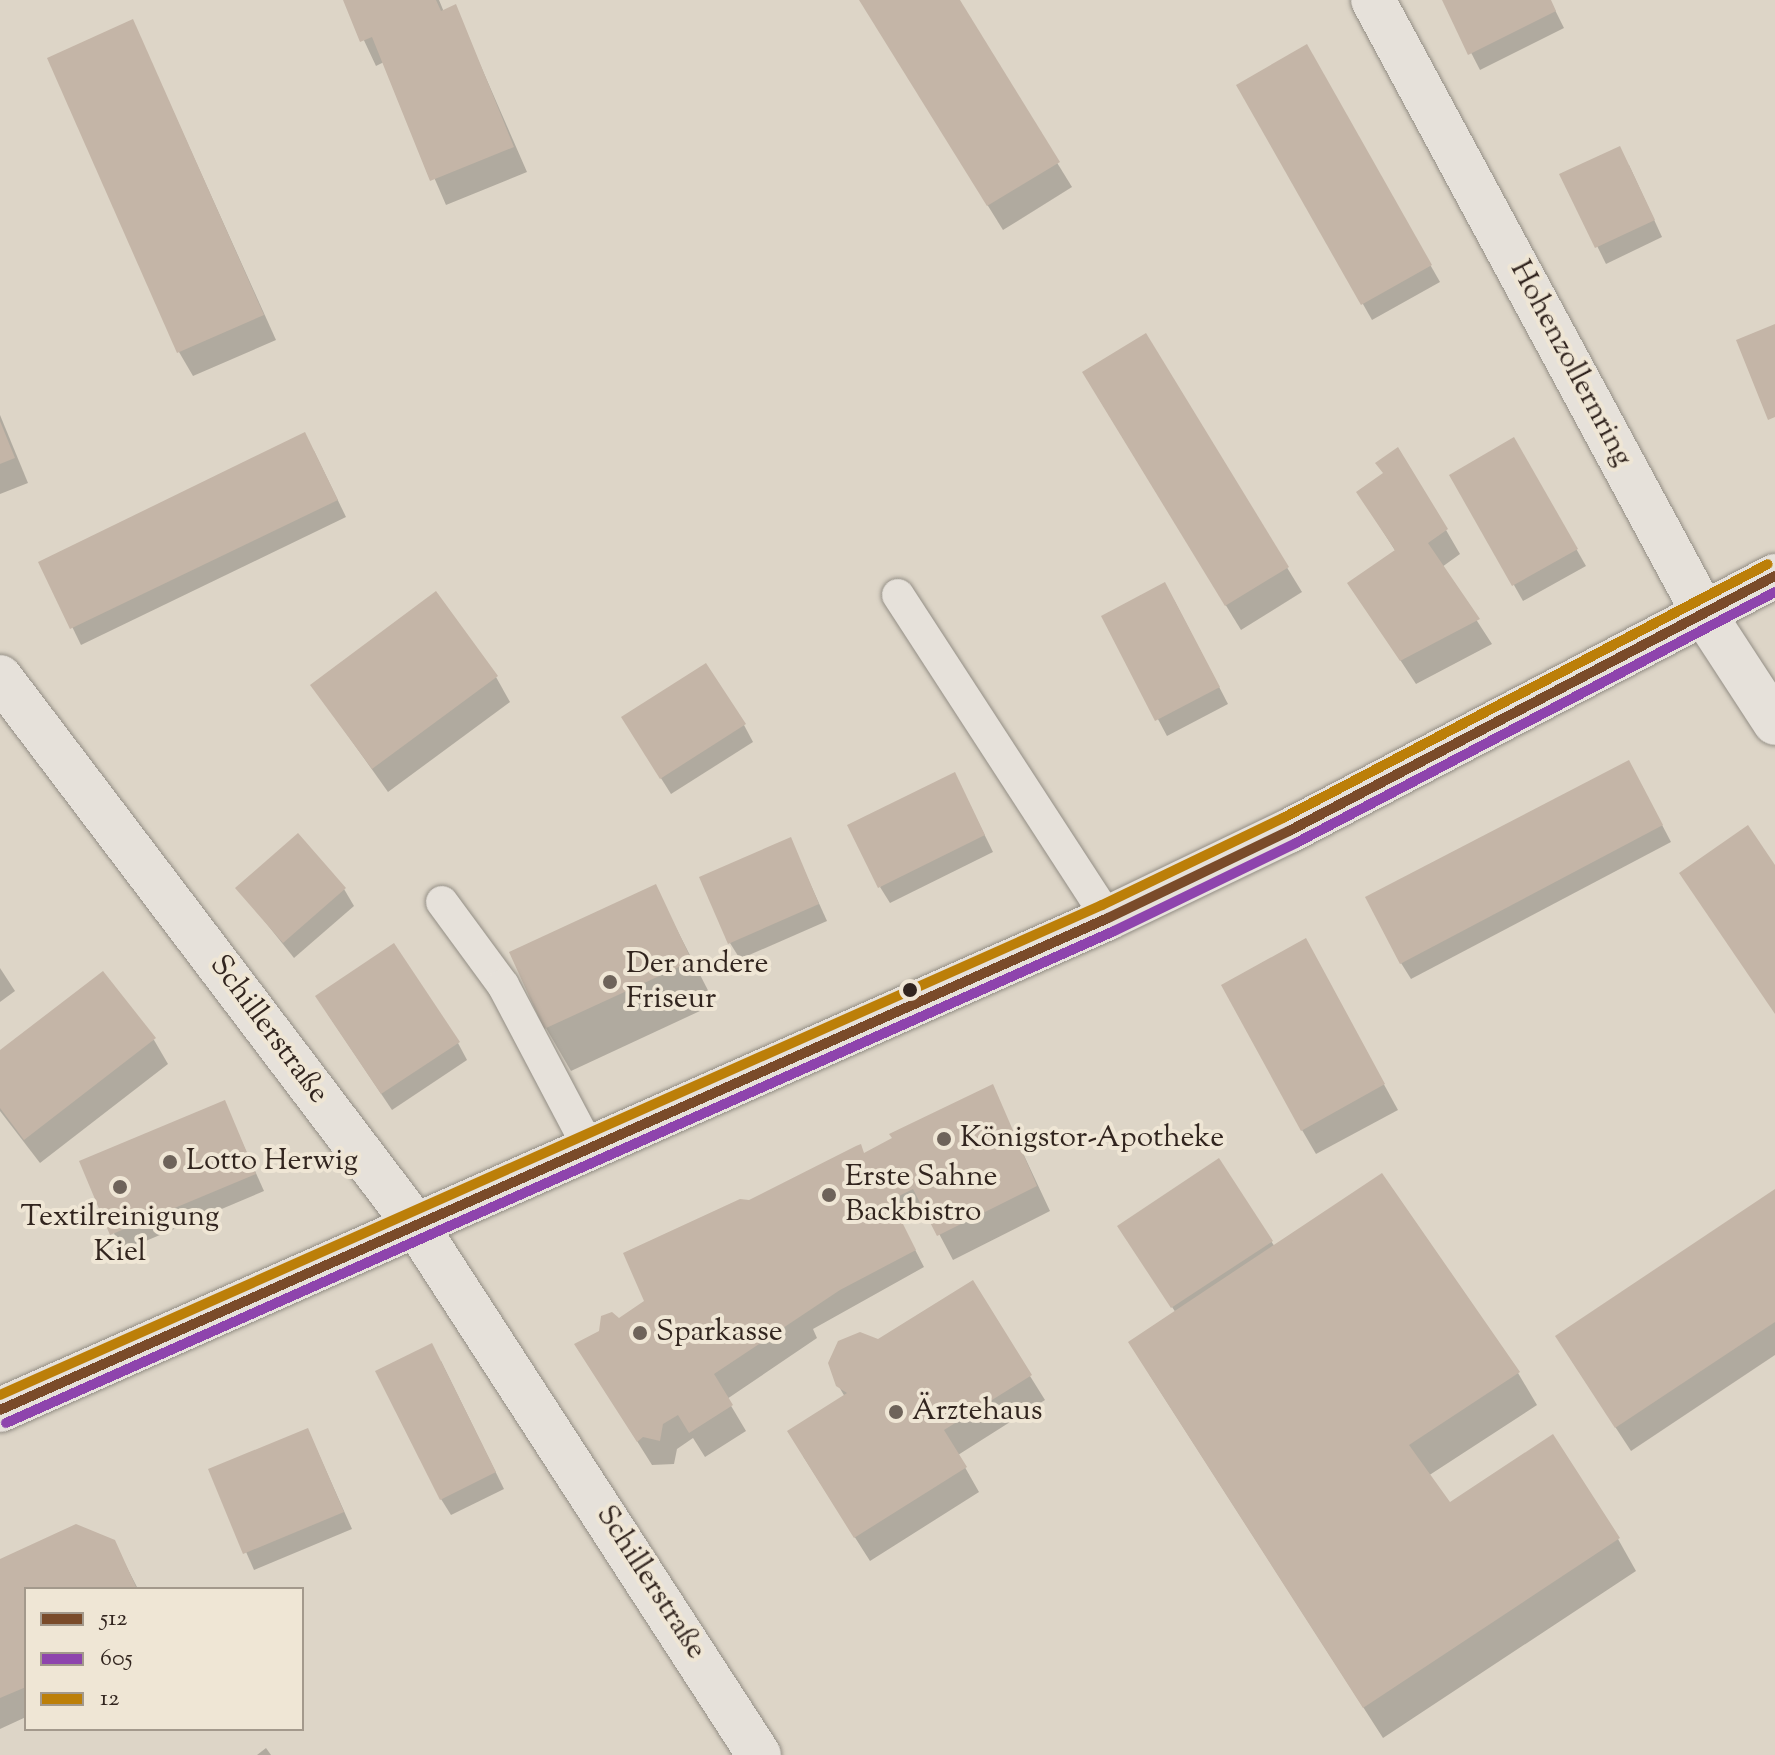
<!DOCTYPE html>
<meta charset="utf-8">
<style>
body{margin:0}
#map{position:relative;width:1775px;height:1755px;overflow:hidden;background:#ddd5c7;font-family:"Sorts Mill Goudy",serif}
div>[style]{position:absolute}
.shadow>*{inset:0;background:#0003}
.building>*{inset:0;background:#c4b5a7}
.roads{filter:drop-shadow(0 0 2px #938e85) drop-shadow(0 0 2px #938e85)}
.service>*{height:32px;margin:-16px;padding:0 16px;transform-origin:16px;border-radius:16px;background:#e6e1da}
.minor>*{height:44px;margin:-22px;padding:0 22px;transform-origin:22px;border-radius:22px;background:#e6e1da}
.secondary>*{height:44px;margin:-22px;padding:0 22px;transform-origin:22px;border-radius:22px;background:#e6e1da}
.bus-1>*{height:10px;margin:-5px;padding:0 5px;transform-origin:5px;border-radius:5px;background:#7a4b2a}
.bus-2>*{height:10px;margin:-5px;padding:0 5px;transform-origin:5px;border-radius:5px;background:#8e44ad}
.bus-3>*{height:10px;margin:-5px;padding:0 5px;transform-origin:5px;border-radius:5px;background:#bc7f09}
.dots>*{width:22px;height:22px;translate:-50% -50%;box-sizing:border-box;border:4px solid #efe6d5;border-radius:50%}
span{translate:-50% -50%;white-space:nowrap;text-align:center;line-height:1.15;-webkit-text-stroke:8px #efe6d5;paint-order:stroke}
.street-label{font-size:30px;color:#32251f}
.poi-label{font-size:30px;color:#32251f}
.left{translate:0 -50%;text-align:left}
.legend{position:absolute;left:24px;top:1587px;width:280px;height:144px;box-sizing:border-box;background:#efe6d5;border:2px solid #a3998c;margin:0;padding:10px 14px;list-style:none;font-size:24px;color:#32251f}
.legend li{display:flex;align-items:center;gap:16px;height:40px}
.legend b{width:40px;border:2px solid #a3998c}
</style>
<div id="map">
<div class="shadow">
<div style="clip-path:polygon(345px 0,439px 0,444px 12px,455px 7px,527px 172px,446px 205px,384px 62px,376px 66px)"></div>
<div style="clip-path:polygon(860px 0,957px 0,1072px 187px,1003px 230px)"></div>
<div style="clip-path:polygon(1444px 0,1550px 0,1564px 28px,1480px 70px)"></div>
<div style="clip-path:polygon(133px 22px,276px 340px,193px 376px,179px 352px)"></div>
<div style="clip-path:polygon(1306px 47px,1440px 282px,1372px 320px,1239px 86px)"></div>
<div style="clip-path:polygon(1629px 165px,1662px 237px,1606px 264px,1562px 175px)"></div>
<div style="clip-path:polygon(1145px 336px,1302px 592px,1241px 630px,1098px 397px)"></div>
<div style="clip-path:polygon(0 415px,28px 483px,0 494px)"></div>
<div style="clip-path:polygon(1514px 440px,1586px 566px,1523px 601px,1452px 476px)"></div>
<div style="clip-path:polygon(314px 451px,346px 517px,81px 645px,41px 563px)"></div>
<div style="clip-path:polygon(1358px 492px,1446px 530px,1460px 554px,1442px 567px,1492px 644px,1416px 684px,1350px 584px,1396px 552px)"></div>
<div style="clip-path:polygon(1174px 600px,1228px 704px,1167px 736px,1103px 616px)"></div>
<div style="clip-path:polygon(496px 677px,510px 702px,388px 792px,312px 685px)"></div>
<div style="clip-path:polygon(744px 725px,753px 742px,671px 794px,633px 734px)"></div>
<div style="clip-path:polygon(1638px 779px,1671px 842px,1411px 979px,1401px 963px)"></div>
<div style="clip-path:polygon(963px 791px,993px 852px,890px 903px,880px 887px)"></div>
<div style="clip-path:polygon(790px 839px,827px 921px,740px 959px,730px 943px)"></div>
<div style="clip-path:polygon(655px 887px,715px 1004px,571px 1071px,546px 1028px)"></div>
<div style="clip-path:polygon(238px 888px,344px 889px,354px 906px,294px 958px)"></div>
<div style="clip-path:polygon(1319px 966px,1398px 1110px,1316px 1154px,1302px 1130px)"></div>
<div style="clip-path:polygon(0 968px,15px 991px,0 1002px)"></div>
<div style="clip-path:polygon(327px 1013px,458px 1043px,467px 1060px,392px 1110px)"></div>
<div style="clip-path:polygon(154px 1040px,168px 1064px,40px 1163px,0 1111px,0 1053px)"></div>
<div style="clip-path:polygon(992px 1087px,1050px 1211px,953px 1260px,928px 1213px,907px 1224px,891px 1203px,924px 1267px,813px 1329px,817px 1338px,727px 1399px,746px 1431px,705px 1457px,693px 1438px,677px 1449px,674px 1464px,652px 1465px,593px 1371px,619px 1320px,647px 1302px,749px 1202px,864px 1155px)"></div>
<div style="clip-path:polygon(224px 1102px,264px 1191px,122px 1251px,82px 1162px)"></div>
<div style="clip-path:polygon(1218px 1161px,1275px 1247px,1518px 1373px,1537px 1405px,1428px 1476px,1449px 1505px,1618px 1539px,1636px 1571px,1383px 1738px,1149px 1374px,1176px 1313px,1124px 1234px)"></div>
<div style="clip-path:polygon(1775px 1191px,1775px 1355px,1631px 1451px,1572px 1361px)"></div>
<div style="clip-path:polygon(879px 1341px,1030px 1376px,1045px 1400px,958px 1455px,979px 1492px,870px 1561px,803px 1456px,845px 1397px,838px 1385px)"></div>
<div style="clip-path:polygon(441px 1361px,504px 1489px,451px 1515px,441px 1499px)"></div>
<div style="clip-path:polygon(308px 1430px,352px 1529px,254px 1570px,210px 1470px)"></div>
<div style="clip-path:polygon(114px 1542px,138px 1589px,26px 1589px,26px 1717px,0 1729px,0 1561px)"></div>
<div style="clip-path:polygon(266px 1748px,271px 1755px,257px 1755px)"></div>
</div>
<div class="building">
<div style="clip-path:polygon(343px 0,436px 0,441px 11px,456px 4px,514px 147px,430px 181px,372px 37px,360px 42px)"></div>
<div style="clip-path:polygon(859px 0,960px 0,1060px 162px,987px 206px)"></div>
<div style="clip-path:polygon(1442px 0,1551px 0,1556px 11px,1468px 55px)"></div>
<div style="clip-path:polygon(133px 19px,264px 315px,177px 353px,47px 58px)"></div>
<div style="clip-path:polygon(1307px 44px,1432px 265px,1361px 305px,1236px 85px)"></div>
<div style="clip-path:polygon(1620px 146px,1655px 220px,1595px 248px,1559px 174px)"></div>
<div style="clip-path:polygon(1775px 324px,1775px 417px,1768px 420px,1736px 340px)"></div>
<div style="clip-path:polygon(1146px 333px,1289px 567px,1225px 606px,1082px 372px)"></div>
<div style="clip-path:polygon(0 421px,15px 458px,0 464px)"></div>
<div style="clip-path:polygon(305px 432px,338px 500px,70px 629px,38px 562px)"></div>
<div style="clip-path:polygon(1514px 437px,1578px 549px,1512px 586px,1449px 475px)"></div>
<div style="clip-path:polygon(1398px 447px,1448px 529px,1428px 543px,1480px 619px,1400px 661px,1347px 583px,1395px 550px,1356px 492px,1383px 473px,1375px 463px)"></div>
<div style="clip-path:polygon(1165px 582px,1220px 687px,1155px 721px,1101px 616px)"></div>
<div style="clip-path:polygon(436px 591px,498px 676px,372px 769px,310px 685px)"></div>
<div style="clip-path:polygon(706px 663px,746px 724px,660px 779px,621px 717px)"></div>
<div style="clip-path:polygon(1629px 760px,1663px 825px,1400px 964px,1365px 897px)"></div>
<div style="clip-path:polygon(955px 772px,985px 835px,878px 888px,847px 825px)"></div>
<div style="clip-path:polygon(1748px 825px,1775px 865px,1775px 1014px,1679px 873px)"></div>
<div style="clip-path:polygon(298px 833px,346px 888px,283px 943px,235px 888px)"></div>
<div style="clip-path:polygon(791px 837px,819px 904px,728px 944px,699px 877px)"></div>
<div style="clip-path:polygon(656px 884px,692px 961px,544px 1029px,509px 952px)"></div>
<div style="clip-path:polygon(1306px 938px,1385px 1084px,1301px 1131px,1221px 985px)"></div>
<div style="clip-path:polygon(394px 943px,460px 1042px,381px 1094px,315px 996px)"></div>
<div style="clip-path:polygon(103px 971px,156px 1038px,24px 1140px,0 1108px,0 1050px)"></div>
<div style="clip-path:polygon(993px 1084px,1037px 1186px,937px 1236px,913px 1189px,891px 1200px,916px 1250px,840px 1290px,714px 1374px,733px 1405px,689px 1433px,678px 1415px,663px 1424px,660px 1441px,643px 1437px,637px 1442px,574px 1344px,599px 1331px,601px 1316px,612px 1312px,619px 1318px,644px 1301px,623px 1253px,740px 1199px,749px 1200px,856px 1146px,861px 1144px,864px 1153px,892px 1138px,889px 1134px)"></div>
<div style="clip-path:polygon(225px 1100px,256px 1174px,110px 1235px,79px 1161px)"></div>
<div style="clip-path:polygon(1219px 1158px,1273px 1241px,1171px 1308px,1117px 1226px)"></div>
<div style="clip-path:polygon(1382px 1173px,1520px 1372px,1409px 1445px,1450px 1502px,1553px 1434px,1620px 1538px,1363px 1708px,1128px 1342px)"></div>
<div style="clip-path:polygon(1775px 1189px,1775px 1322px,1615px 1428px,1555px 1336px)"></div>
<div style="clip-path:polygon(973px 1280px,1032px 1375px,944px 1430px,967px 1467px,854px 1538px,787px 1431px,847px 1393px,836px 1386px,828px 1363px,838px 1341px,860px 1332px,878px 1339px)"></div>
<div style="clip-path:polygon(432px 1343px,496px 1472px,440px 1500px,375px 1371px)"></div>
<div style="clip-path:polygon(308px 1428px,344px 1512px,243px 1554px,208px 1469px)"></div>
<div style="clip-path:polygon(76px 1524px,115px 1540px,137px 1589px,26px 1589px,26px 1687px,0 1698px,0 1559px)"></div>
</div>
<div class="roads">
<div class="service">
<div style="left:898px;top:595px;width:385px;rotate:57deg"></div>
<div style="left:442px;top:902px;width:103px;rotate:53.7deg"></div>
<div style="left:503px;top:985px;width:187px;rotate:62.2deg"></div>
</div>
<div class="minor">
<div style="left:1373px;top:0;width:698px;rotate:61.67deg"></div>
<div style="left:1704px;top:614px;width:130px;rotate:56.9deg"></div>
<div style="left:0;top:677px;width:690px;rotate:52.83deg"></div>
<div style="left:417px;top:1227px;width:629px;rotate:57.07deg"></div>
</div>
<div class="secondary">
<div style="left:0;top:1410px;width:1212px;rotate:-23.94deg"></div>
<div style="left:1108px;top:918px;width:201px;rotate:-25.7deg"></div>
<div style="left:1289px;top:831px;width:549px;rotate:-27.69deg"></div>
</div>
</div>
<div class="bus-1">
<div style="left:0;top:1410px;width:1212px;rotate:-23.94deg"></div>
<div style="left:1108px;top:918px;width:201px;rotate:-25.7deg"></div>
<div style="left:1289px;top:831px;width:549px;rotate:-27.69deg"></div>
</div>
<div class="bus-2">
<div style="left:6px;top:1423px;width:1212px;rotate:-23.94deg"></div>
<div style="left:1114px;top:931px;width:202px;rotate:-25.8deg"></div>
<div style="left:1296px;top:843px;width:541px;rotate:-27.65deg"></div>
</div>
<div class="bus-3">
<div style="left:0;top:1395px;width:1206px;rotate:-23.97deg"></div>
<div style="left:1102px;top:905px;width:201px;rotate:-25.7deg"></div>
<div style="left:1283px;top:818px;width:547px;rotate:-27.64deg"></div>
</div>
<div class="dots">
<div style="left:610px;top:982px;background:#6e635a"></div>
<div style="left:910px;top:990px;background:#32251f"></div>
<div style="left:944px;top:1139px;background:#6e635a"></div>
<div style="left:170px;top:1162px;background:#6e635a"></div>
<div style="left:120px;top:1187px;background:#6e635a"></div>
<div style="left:829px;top:1195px;background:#6e635a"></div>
<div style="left:640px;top:1333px;background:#6e635a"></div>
<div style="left:896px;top:1412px;background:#6e635a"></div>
</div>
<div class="street-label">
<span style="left:1570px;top:364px;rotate:62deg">Hohenzollernring</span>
<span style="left:268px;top:1030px;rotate:53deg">Schillerstraße</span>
<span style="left:650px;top:1583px;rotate:57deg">Schillerstraße</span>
</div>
<div class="poi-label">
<span class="left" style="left:626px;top:982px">Der andere<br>Friseur</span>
<span class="left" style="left:960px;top:1139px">Königstor-Apotheke</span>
<span class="left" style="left:186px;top:1162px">Lotto Herwig</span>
<span class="left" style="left:845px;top:1195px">Erste Sahne<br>Backbistro</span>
<span style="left:120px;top:1235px">Textilreinigung<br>Kiel</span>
<span class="left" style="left:656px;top:1333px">Sparkasse</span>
<span class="left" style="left:912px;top:1412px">Ärztehaus</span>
</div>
<ul class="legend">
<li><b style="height:10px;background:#7a4b2a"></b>512</li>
<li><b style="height:10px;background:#8e44ad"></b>605</li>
<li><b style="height:10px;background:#bc7f09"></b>12</li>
</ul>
</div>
